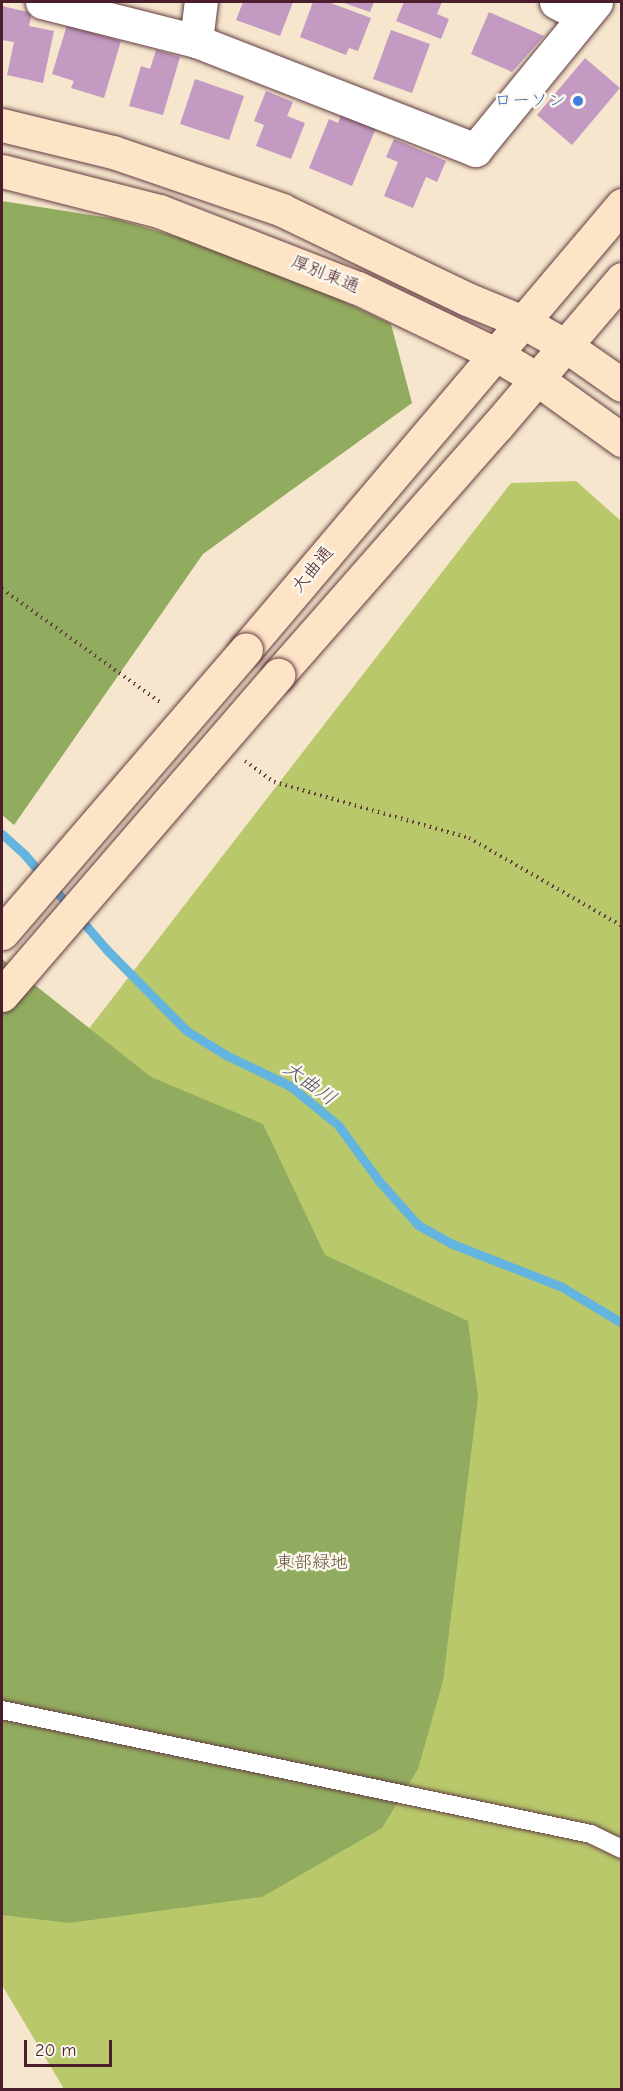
<!DOCTYPE html>
<meta charset="utf-8">
<style>
body{margin:0}
#map{position:relative;width:623px;height:2091px;overflow:hidden;background:#f5e6cd;font-family:"Comic Neue","Klee One",sans-serif}
div>[style]{position:absolute}
.green>*{inset:0;background:#b9c86b}
.forest>*{inset:0;background:#92ac5f}
.stream>*{height:9px;margin:-4.5px;padding:0 4.5px;transform-origin:4.5px;border-radius:4.5px;background:#63b4de}
.building>*{inset:0;background:#c29ac2}
.path>*{height:4px;margin-top:-2px;transform-origin:0;background:repeating-linear-gradient(90deg,#643d43 0 1.5px,transparent 0 6px)}
.roads{filter:drop-shadow(0 0 2px #643d43) drop-shadow(0 0 2px #643d43)}
.lane>*{height:18px;margin:-9px;padding:0 9px;transform-origin:9px;border-radius:9px;background:#fff}
.street>*{height:33px;margin:-16.5px;padding:0 16.5px;transform-origin:16.5px;border-radius:16.5px;background:#fff}
.secondary>*{height:33px;margin:-16.5px;padding:0 16.5px;transform-origin:16.5px;border-radius:16.5px;background:#fee4c6}
.bridges{filter:drop-shadow(0 0 2px #643d43) drop-shadow(0 0 2px #643d43)}
.secondary-bridge>*{height:33px;margin:-16.5px;padding:0 16.5px;transform-origin:16.5px;border-radius:16.5px;background:#fee4c6}
.dots>*{width:16px;height:16px;translate:-50% -50%;box-sizing:border-box;border:3px solid #fbf7ec;border-radius:50%}
span{translate:-50% -50%;white-space:nowrap;text-align:center;line-height:1.15;-webkit-text-stroke:5px #fbf7ec;paint-order:stroke}
.shop-label{font-size:18px;color:#366cbe}
.right{translate:-100% -50%;text-align:right}
.street-label{font-size:18px;color:#4a1f2b}
.park-label{font-size:18px;color:#6b523e}
.water-label{font-size:20px;color:#53536a;font-style:italic}
.frame{position:absolute;inset:0;border:3px solid #4a1f2b;pointer-events:none}
.scale{position:absolute;left:24px;top:2040px;width:88px;height:27px;box-sizing:border-box;border:3px solid #4a1f2b;border-top:0;padding-left:8px;font-size:18px;line-height:21px;white-space:nowrap;color:#4a1f2b;-webkit-text-stroke:4px #fbf7ec;paint-order:stroke}
</style>
<div id="map">
<div class="green">
<div style="clip-path:polygon(576px 481px,621px 521px,621px 2089px,64px 2089px,2px 1985px,2px 1141px,511px 483px)"></div>
</div>
<div class="forest">
<div style="clip-path:polygon(2px 201px,116px 219px,258px 260px,391px 324px,412px 403px,203px 554px,14px 825px,2px 815px)"></div>
<div style="clip-path:polygon(2px 959px,151px 1077px,263px 1124px,325px 1255px,468px 1321px,478px 1397px,443px 1681px,418px 1769px,382px 1828px,262px 1897px,69px 1923px,2px 1915px)"></div>
</div>
<div class="stream">
<div style="left:2px;top:834px;width:31px;rotate:42deg"></div>
<div style="left:25px;top:855px;width:124px;rotate:49.2deg"></div>
<div style="left:106px;top:949px;width:115px;rotate:45.4deg"></div>
<div style="left:187px;top:1031px;width:46px;rotate:31.6deg"></div>
<div style="left:226px;top:1055px;width:71px;rotate:25.8deg"></div>
<div style="left:290px;top:1086px;width:62px;rotate:39.1deg"></div>
<div style="left:338px;top:1125px;width:69px;rotate:53.8deg"></div>
<div style="left:379px;top:1181px;width:59px;rotate:48.4deg"></div>
<div style="left:418px;top:1225px;width:37px;rotate:29deg"></div>
<div style="left:450px;top:1243px;width:120px;rotate:21.4deg"></div>
<div style="left:562px;top:1287px;width:70px;rotate:31deg"></div>
</div>
<div class="building">
<div style="clip-path:polygon(243px 2px,293px 2px,280px 36px,236px 20px)"></div>
<div style="clip-path:polygon(313px 2px,328px 2px,371px 18px,358px 51px,349px 48px,346px 55px,300px 37px)"></div>
<div style="clip-path:polygon(341px 2px,374px 2px,370px 12px)"></div>
<div style="clip-path:polygon(404px 2px,442px 2px,437px 14px,449px 19px,441px 39px,396px 21px)"></div>
<div style="clip-path:polygon(2px 6px,32px 13px,29px 26px,54px 31px,43px 83px,7px 75px,14px 42px,2px 40px)"></div>
<div style="clip-path:polygon(489px 12px,544px 36px,512px 72px,471px 54px)"></div>
<div style="clip-path:polygon(67px 25px,121px 41px,104px 98px,71px 88px,74px 81px,52px 74px)"></div>
<div style="clip-path:polygon(391px 30px,430px 44px,412px 93px,373px 79px)"></div>
<div style="clip-path:polygon(156px 50px,180px 57px,163px 115px,129px 106px,141px 66px,150px 69px)"></div>
<div style="clip-path:polygon(585px 58px,620px 88px,572px 145px,537px 115px)"></div>
<div style="clip-path:polygon(195px 79px,244px 96px,229px 140px,180px 124px)"></div>
<div style="clip-path:polygon(266px 91px,293px 102px,287px 116px,305px 123px,291px 159px,256px 146px,264px 125px,254px 121px)"></div>
<div style="clip-path:polygon(342px 113px,376px 128px,352px 186px,309px 168px,329px 119px,338px 123px)"></div>
<div style="clip-path:polygon(394px 139px,446px 161px,437px 182px,426px 177px,413px 208px,384px 196px,398px 162px,386px 157px)"></div>
</div>
<div class="path">
<div style="left:2px;top:589px;width:194px;rotate:35.6deg"></div>
<div style="left:245px;top:761px;width:36px;rotate:36deg"></div>
<div style="left:274px;top:782px;width:203px;rotate:16deg"></div>
<div style="left:469px;top:838px;width:177px;rotate:29.9deg"></div>
</div>
<div class="roads">
<div class="lane">
<div style="left:2px;top:1710px;width:602px;rotate:11.89deg"></div>
<div style="left:591px;top:1834px;width:34px;rotate:26deg"></div>
</div>
<div class="street">
<div style="left:42px;top:2px;width:159px;rotate:14.2deg"></div>
<div style="left:196px;top:41px;width:300px;rotate:21.3deg"></div>
<div style="left:475px;top:150px;width:191px;rotate:-50.7deg"></div>
<div style="left:556px;top:2px;width:31px;rotate:27deg"></div>
<div style="left:196px;top:41px;width:39px;rotate:-83deg"></div>
</div>
<div class="secondary">
<div style="left:2px;top:125px;width:114px;rotate:13.7deg"></div>
<div style="left:113px;top:152px;width:179px;rotate:18.9deg"></div>
<div style="left:282px;top:210px;width:205px;rotate:25.7deg"></div>
<div style="left:467px;top:299px;width:61px;rotate:22.3deg"></div>
<div style="left:523px;top:322px;width:49px;rotate:29.2deg"></div>
<div style="left:566px;top:346px;width:68px;rotate:34.9deg"></div>
<div style="left:2px;top:171px;width:162px;rotate:14.3deg"></div>
<div style="left:159px;top:211px;width:213px;rotate:21.2deg"></div>
<div style="left:358px;top:288px;width:152px;rotate:25.7deg"></div>
<div style="left:495px;top:354px;width:49px;rotate:30.8deg"></div>
<div style="left:537px;top:379px;width:105px;rotate:35.7deg"></div>
<div style="left:246px;top:649px;width:582px;rotate:-49.74deg"></div>
<div style="left:278px;top:675px;width:332px;rotate:-48.7deg"></div>
<div style="left:497px;top:426px;width:193px;rotate:-49.6deg"></div>
</div>
</div>
<div class="bridges">
<div class="secondary-bridge">
<div style="left:2px;top:933px;width:374px;rotate:-49.3deg"></div>
<div style="left:2px;top:995px;width:423px;rotate:-49.2deg"></div>
</div>
</div>
<div class="dots">
<div style="left:578px;top:101px;background:#3f7fe0"></div>
</div>
<div class="shop-label">
<span class="right" style="left:566px;top:101px">ローソン</span>
</div>
<div class="street-label">
<span style="left:325px;top:275px;rotate:22deg">厚別東通</span>
<span style="left:313px;top:570px;rotate:-50deg">大曲通</span>
</div>
<div class="park-label">
<span style="left:312px;top:1563px">東部緑地</span>
</div>
<div class="water-label">
<span style="left:310px;top:1083px;rotate:36deg">大曲川</span>
</div>
<div class="frame"></div>
<div class="scale">20 m</div>
</div>
